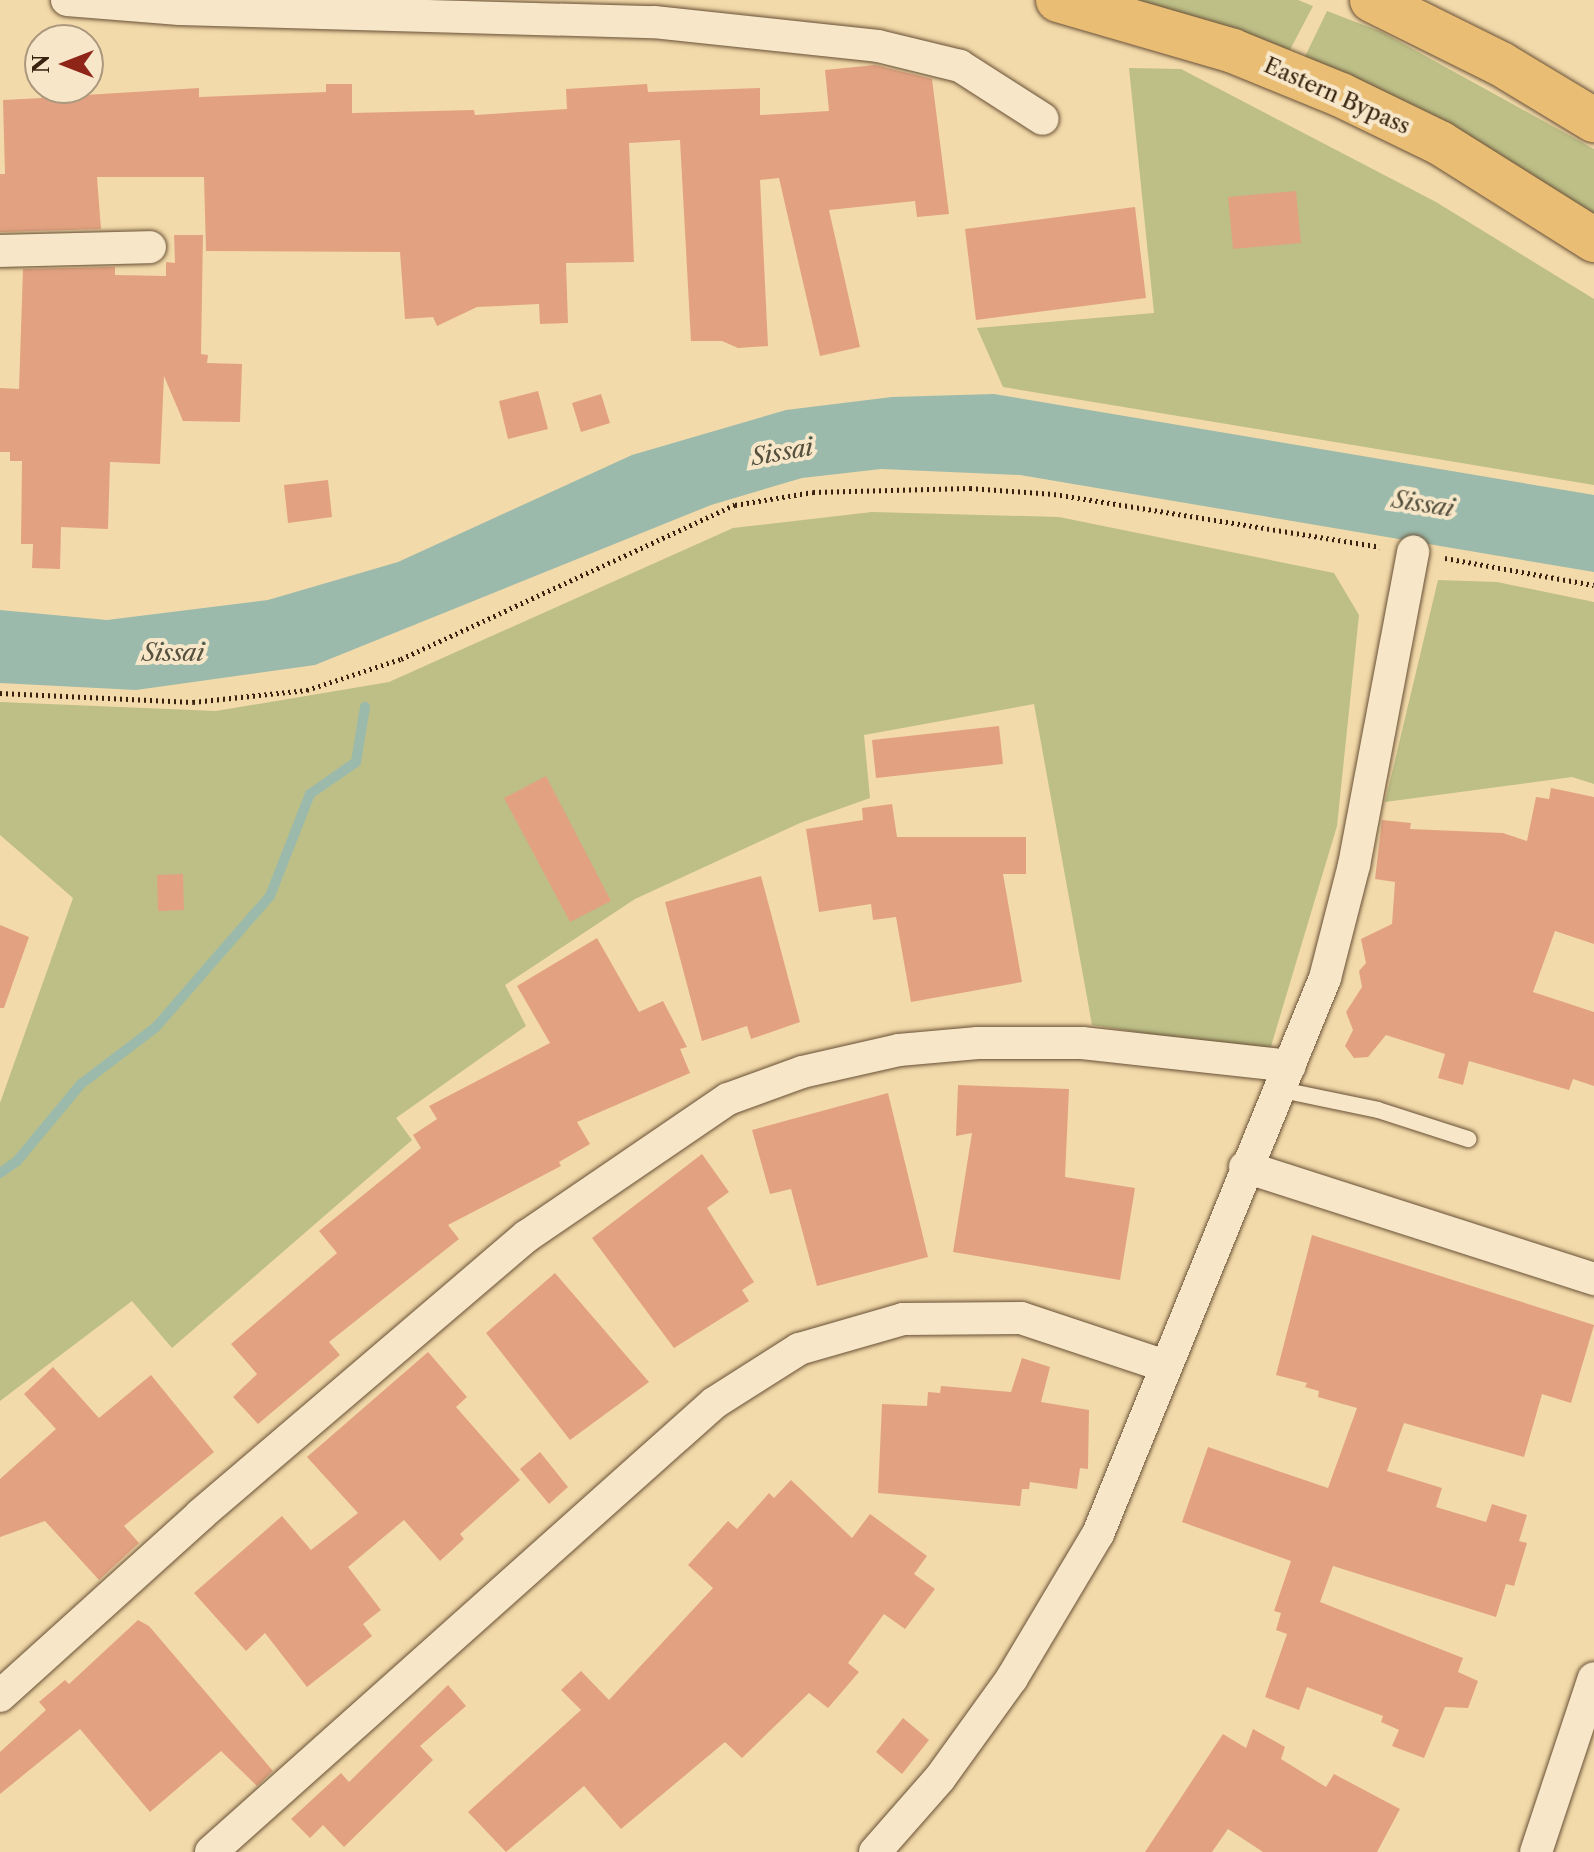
<!DOCTYPE html>
<style>
body{margin:0}
#map{position:relative;width:1594px;height:1852px;overflow:hidden;background:#f3daaa;font-family:"Libre Caslon Text",serif}
div>[style]{position:absolute}
.green>*{inset:0;background:#bdbf87}
.water>*{inset:0;background:#9bbaab}
.stream>*{height:10px;margin:-5px;padding:0 5px;transform-origin:5px;border-radius:5px;background:#9bbaab}
.building>*{inset:0;background:#e2a281}
.path>*{height:5px;margin-top:-2.5px;transform-origin:0;background:repeating-linear-gradient(90deg,#392210 0 2px,transparent 0 6px)}
.roads{filter:drop-shadow(0 0 2px #685036) drop-shadow(0 0 2px #685036)}
.lane>*{height:16px;margin:-8px;padding:0 8px;transform-origin:8px;border-radius:8px;background:#f7e7c8}
.street>*{height:32px;margin:-16px;padding:0 16px;transform-origin:16px;border-radius:16px;background:#f7e7c8}
.highway>*{height:44px;margin:-22px;padding:0 22px;transform-origin:22px;border-radius:22px;background:#eabd75}
span{translate:-50% -50%;white-space:nowrap;text-align:center;line-height:1.15;-webkit-text-stroke:8px #f7e7c8;paint-order:stroke}
.street-label{font-size:22px;color:#392210}
.water-label{font-size:24px;color:#56503e;font-style:italic}
.north{position:absolute;left:24px;top:24px;width:80px;height:80px;box-sizing:border-box;background:#f7e7c8;border:2px solid #ab987e;border-radius:50%;rotate:270deg;font-size:22px;font-weight:700;line-height:32px;text-align:center;color:#392210}
.north::after{content:'';display:block;margin:auto;width:28px;height:36px;background:#8f2418;clip-path:polygon(50% 0,100% 100%,50% 72%,0 100%)}
</style>
<div id="map">
<div class="green">
<div style="clip-path:polygon(1095px 0,1298px 0,1313px 6px,1281px 67px)"></div>
<div style="clip-path:polygon(1327px 11px,1382px 32px,1594px 149px,1594px 229px,1296px 75px)"></div>
<div style="clip-path:polygon(1129px 68px,1181px 69px,1436px 202px,1594px 299px,1594px 485px,1003px 387px,977px 328px,1154px 313px)"></div>
<div style="clip-path:polygon(872px 512px,1059px 517px,1334px 573px,1359px 615px,1337px 826px,1269px 1053px,1092px 1025px,1034px 704px,864px 735px,870px 798px,800px 823px,635px 899px,505px 985px,526px 1026px,396px 1118px,412px 1140px,172px 1348px,132px 1301px,0 1401px,0 1103px,73px 898px,0 835px,0 702px,216px 711px,389px 682px,733px 528px)"></div>
<div style="clip-path:polygon(1438px 580px,1497px 582px,1594px 602px,1594px 784px,1572px 777px,1385px 802px)"></div>
</div>
<div class="water">
<div style="clip-path:polygon(994px 394px,1594px 495px,1594px 572px,1020px 475px,881px 469px,802px 478px,711px 505px,315px 665px,136px 690px,0 683px,0 610px,107px 620px,268px 600px,398px 562px,632px 455px,786px 410px,892px 397px)"></div>
</div>
<div class="stream">
<div style="left:0;top:1173px;width:21px;rotate:-35deg"></div>
<div style="left:17px;top:1161px;width:100px;rotate:-50.3deg"></div>
<div style="left:81px;top:1084px;width:94px;rotate:-37.2deg"></div>
<div style="left:156px;top:1027px;width:174px;rotate:-49deg"></div>
<div style="left:270px;top:896px;width:110px;rotate:-68.6deg"></div>
<div style="left:310px;top:794px;width:56px;rotate:-34.8deg"></div>
<div style="left:356px;top:762px;width:56px;rotate:-80.7deg"></div>
</div>
<div class="building">
<div style="clip-path:polygon(875px 65px,932px 79px,949px 214px,917px 217px,915px 201px,829px 210px,860px 347px,820px 356px,779px 178px,760px 180px,768px 346px,738px 348px,722px 341px,691px 341px,680px 140px,629px 143px,634px 262px,566px 263px,568px 323px,540px 324px,539px 304px,477px 307px,437px 326px,433px 317px,405px 319px,400px 252px,206px 251px,204px 177px,97px 177px,101px 229px,0 232px,0 174px,5px 174px,3px 100px,42px 98px,42px 88px,69px 88px,69px 96px,199px 88px,199px 97px,326px 92px,326px 84px,352px 84px,352px 113px,474px 110px,475px 115px,567px 109px,566px 89px,647px 84px,648px 92px,760px 88px,760px 115px,829px 111px,825px 70px)"></div>
<div style="clip-path:polygon(1296px 191px,1301px 243px,1233px 249px,1228px 197px)"></div>
<div style="clip-path:polygon(1135px 207px,1146px 298px,976px 320px,965px 229px)"></div>
<div style="clip-path:polygon(174px 235px,203px 235px,201px 354px,208px 355px,207px 363px,242px 364px,240px 422px,183px 421px,164px 376px,160px 464px,110px 462px,108px 529px,61px 527px,60px 569px,32px 568px,33px 544px,21px 544px,22px 461px,10px 461px,10px 452px,0 452px,0 388px,19px 389px,23px 269px,115px 267px,115px 275px,166px 276px,166px 262px,175px 263px)"></div>
<div style="clip-path:polygon(538px 391px,548px 429px,508px 439px,499px 401px)"></div>
<div style="clip-path:polygon(601px 394px,610px 423px,581px 432px,572px 403px)"></div>
<div style="clip-path:polygon(328px 480px,332px 517px,288px 523px,284px 485px)"></div>
<div style="clip-path:polygon(999px 726px,1003px 764px,876px 778px,872px 740px)"></div>
<div style="clip-path:polygon(546px 776px,611px 901px,570px 922px,504px 798px)"></div>
<div style="clip-path:polygon(1551px 788px,1594px 797px,1594px 944px,1555px 931px,1533px 992px,1594px 1012px,1594px 1086px,1573px 1079px,1569px 1090px,1469px 1061px,1463px 1085px,1438px 1078px,1445px 1054px,1386px 1035px,1368px 1057px,1354px 1058px,1345px 1046px,1353px 1030px,1346px 1012px,1362px 987px,1359px 971px,1366px 963px,1361px 939px,1392px 924px,1395px 882px,1375px 879px,1382px 820px,1411px 823px,1410px 829px,1503px 833px,1527px 841px,1536px 797px,1549px 799px)"></div>
<div style="clip-path:polygon(892px 804px,897px 837px,1026px 837px,1026px 874px,1003px 874px,1022px 982px,911px 1002px,896px 917px,873px 920px,871px 904px,819px 912px,806px 829px,863px 820px,862px 808px)"></div>
<div style="clip-path:polygon(183px 874px,184px 910px,158px 911px,157px 875px)"></div>
<div style="clip-path:polygon(761px 876px,800px 1022px,751px 1039px,747px 1026px,702px 1041px,665px 902px)"></div>
<div style="clip-path:polygon(0 925px,29px 937px,4px 1008px,0 1008px)"></div>
<div style="clip-path:polygon(597px 938px,639px 1012px,663px 1001px,687px 1047px,680px 1049px,690px 1073px,577px 1122px,590px 1144px,559px 1162px,561px 1166px,448px 1225px,459px 1239px,329px 1342px,340px 1355px,258px 1424px,233px 1397px,257px 1374px,231px 1344px,337px 1253px,319px 1231px,421px 1148px,413px 1135px,437px 1119px,429px 1106px,550px 1043px,517px 986px)"></div>
<div style="clip-path:polygon(958px 1085px,1069px 1089px,1065px 1177px,1135px 1188px,1120px 1280px,953px 1252px,972px 1133px,956px 1136px)"></div>
<div style="clip-path:polygon(888px 1093px,928px 1257px,817px 1286px,791px 1189px,770px 1194px,752px 1130px)"></div>
<div style="clip-path:polygon(702px 1154px,729px 1192px,707px 1208px,754px 1282px,742px 1290px,749px 1301px,674px 1348px,592px 1238px)"></div>
<div style="clip-path:polygon(1312px 1235px,1594px 1325px,1571px 1403px,1542px 1394px,1524px 1457px,1404px 1423px,1387px 1471px,1442px 1488px,1436px 1507px,1486px 1522px,1492px 1504px,1527px 1515px,1519px 1541px,1527px 1543px,1514px 1586px,1506px 1584px,1496px 1617px,1333px 1566px,1320px 1602px,1463px 1658px,1458px 1672px,1478px 1681px,1468px 1708px,1445px 1707px,1424px 1758px,1392px 1746px,1399px 1730px,1381px 1722px,1383px 1716px,1307px 1687px,1299px 1710px,1265px 1697px,1287px 1634px,1276px 1630px,1281px 1613px,1274px 1611px,1291px 1561px,1182px 1522px,1208px 1447px,1328px 1488px,1357px 1408px,1318px 1397px,1319px 1391px,1305px 1387px,1307px 1383px,1276px 1375px)"></div>
<div style="clip-path:polygon(555px 1273px,649px 1382px,570px 1440px,486px 1333px)"></div>
<div style="clip-path:polygon(428px 1352px,467px 1397px,456px 1407px,520px 1480px,460px 1534px,464px 1539px,440px 1561px,404px 1520px,348px 1567px,381px 1610px,363px 1624px,372px 1636px,307px 1687px,265px 1633px,246px 1651px,194px 1593px,282px 1516px,311px 1550px,358px 1513px,307px 1457px)"></div>
<div style="clip-path:polygon(1022px 1358px,1050px 1367px,1041px 1402px,1089px 1410px,1088px 1469px,1080px 1468px,1077px 1489px,1030px 1482px,1029px 1489px,1022px 1489px,1020px 1506px,878px 1493px,882px 1404px,927px 1406px,928px 1392px,940px 1393px,941px 1386px,1011px 1392px)"></div>
<div style="clip-path:polygon(53px 1367px,99px 1418px,151px 1375px,214px 1452px,124px 1526px,139px 1543px,99px 1580px,45px 1521px,0 1537px,0 1479px,56px 1429px,24px 1394px)"></div>
<div style="clip-path:polygon(540px 1452px,568px 1487px,549px 1504px,520px 1469px)"></div>
<div style="clip-path:polygon(791px 1480px,852px 1538px,870px 1514px,927px 1556px,914px 1574px,935px 1589px,905px 1629px,884px 1614px,848px 1663px,859px 1672px,828px 1708px,809px 1693px,742px 1758px,725px 1742px,621px 1829px,584px 1786px,506px 1852px,468px 1812px,581px 1710px,561px 1690px,581px 1671px,609px 1700px,713px 1588px,688px 1565px,728px 1521px,737px 1529px,769px 1493px,774px 1498px)"></div>
<div style="clip-path:polygon(138px 1620px,149px 1626px,273px 1771px,257px 1786px,221px 1751px,150px 1812px,80px 1729px,0 1794px,0 1752px,46px 1710px,39px 1702px,65px 1680px,69px 1684px)"></div>
<div style="clip-path:polygon(448px 1685px,466px 1706px,420px 1746px,433px 1760px,344px 1847px,323px 1825px,310px 1838px,291px 1819px,341px 1773px,349px 1782px)"></div>
<div style="clip-path:polygon(903px 1718px,929px 1740px,902px 1774px,876px 1752px)"></div>
<div style="clip-path:polygon(1253px 1729px,1285px 1747px,1281px 1759px,1326px 1787px,1334px 1774px,1400px 1809px,1377px 1852px,1263px 1852px,1228px 1829px,1212px 1852px,1145px 1852px,1223px 1734px,1246px 1748px)"></div>
</div>
<div class="path">
<div style="left:1445px;top:558px;width:151px;rotate:10.3deg"></div>
<div style="left:0;top:693px;width:193px;rotate:2.7deg"></div>
<div style="left:193px;top:702px;width:115px;rotate:-6deg"></div>
<div style="left:307px;top:690px;width:99px;rotate:-18.3deg"></div>
<div style="left:401px;top:659px;width:368px;rotate:-24.8deg"></div>
<div style="left:735px;top:505px;width:79px;rotate:-9.5deg"></div>
<div style="left:813px;top:492px;width:157px;rotate:-1.5deg"></div>
<div style="left:970px;top:488px;width:84px;rotate:4.1deg"></div>
<div style="left:1054px;top:494px;width:330px;rotate:9.2deg"></div>
</div>
<div class="roads">
<div class="lane">
<div style="left:1277px;top:1089px;width:103px;rotate:11.7deg"></div>
<div style="left:1378px;top:1110px;width:95px;rotate:17.9deg"></div>
</div>
<div class="street">
<div style="left:67px;top:0;width:113px;rotate:4.6deg"></div>
<div style="left:180px;top:9px;width:474px;rotate:1.6deg"></div>
<div style="left:654px;top:22px;width:225px;rotate:6.1deg"></div>
<div style="left:878px;top:46px;width:84px;rotate:13.7deg"></div>
<div style="left:960px;top:66px;width:98px;rotate:32.6deg"></div>
<div style="left:0;top:251px;width:150px;rotate:-1.5deg"></div>
<div style="left:1245px;top:1167px;width:367px;rotate:17.8deg"></div>
<div style="left:0;top:1696px;width:270px;rotate:-42.1deg"></div>
<div style="left:200px;top:1515px;width:430px;rotate:-40.5deg"></div>
<div style="left:527px;top:1236px;width:243px;rotate:-34.3deg"></div>
<div style="left:728px;top:1099px;width:79px;rotate:-20deg"></div>
<div style="left:802px;top:1072px;width:99px;rotate:-12.8deg"></div>
<div style="left:899px;top:1050px;width:79px;rotate:-5.1deg"></div>
<div style="left:978px;top:1043px;width:104px"></div>
<div style="left:1082px;top:1043px;width:209px;rotate:6.3deg"></div>
<div style="left:211px;top:1852px;width:674px;rotate:-41.75deg"></div>
<div style="left:714px;top:1403px;width:101px;rotate:-32.4deg"></div>
<div style="left:799px;top:1349px;width:108px;rotate:-16.1deg"></div>
<div style="left:903px;top:1319px;width:118px;rotate:-0.5deg"></div>
<div style="left:1021px;top:1318px;width:152px;rotate:18.4deg"></div>
<div style="left:875px;top:1852px;width:98px;rotate:-48.7deg"></div>
<div style="left:940px;top:1778px;width:123px;rotate:-54.2deg"></div>
<div style="left:1012px;top:1678px;width:168px;rotate:-59.2deg"></div>
<div style="left:1098px;top:1534px;width:601px;rotate:-67.79deg"></div>
<div style="left:1325px;top:978px;width:117px;rotate:-75.6deg"></div>
<div style="left:1354px;top:865px;width:319px;rotate:-79.3deg"></div>
<div style="left:1536px;top:1852px;width:183px;rotate:-71.6deg"></div>
</div>
<div class="highway">
<div style="left:1058px;top:0;width:182px;rotate:16.2deg"></div>
<div style="left:1233px;top:51px;width:117px;rotate:22.2deg"></div>
<div style="left:1341px;top:95px;width:110px;rotate:25.9deg"></div>
<div style="left:1440px;top:143px;width:182px;rotate:32.2deg"></div>
<div style="left:1372px;top:0;width:144px;rotate:26.4deg"></div>
<div style="left:1501px;top:64px;width:109px;rotate:31.1deg"></div>
</div>
</div>
<div class="street-label">
<span style="left:1337px;top:96px;rotate:24deg">Eastern Bypass</span>
</div>
<div class="water-label">
<span style="left:782px;top:452px;rotate:-10deg">Sissai</span>
<span style="left:1423px;top:504px;rotate:9deg">Sissai</span>
<span style="left:173px;top:653px">Sissai</span>
</div>
<div class="north">N</div>
</div>
